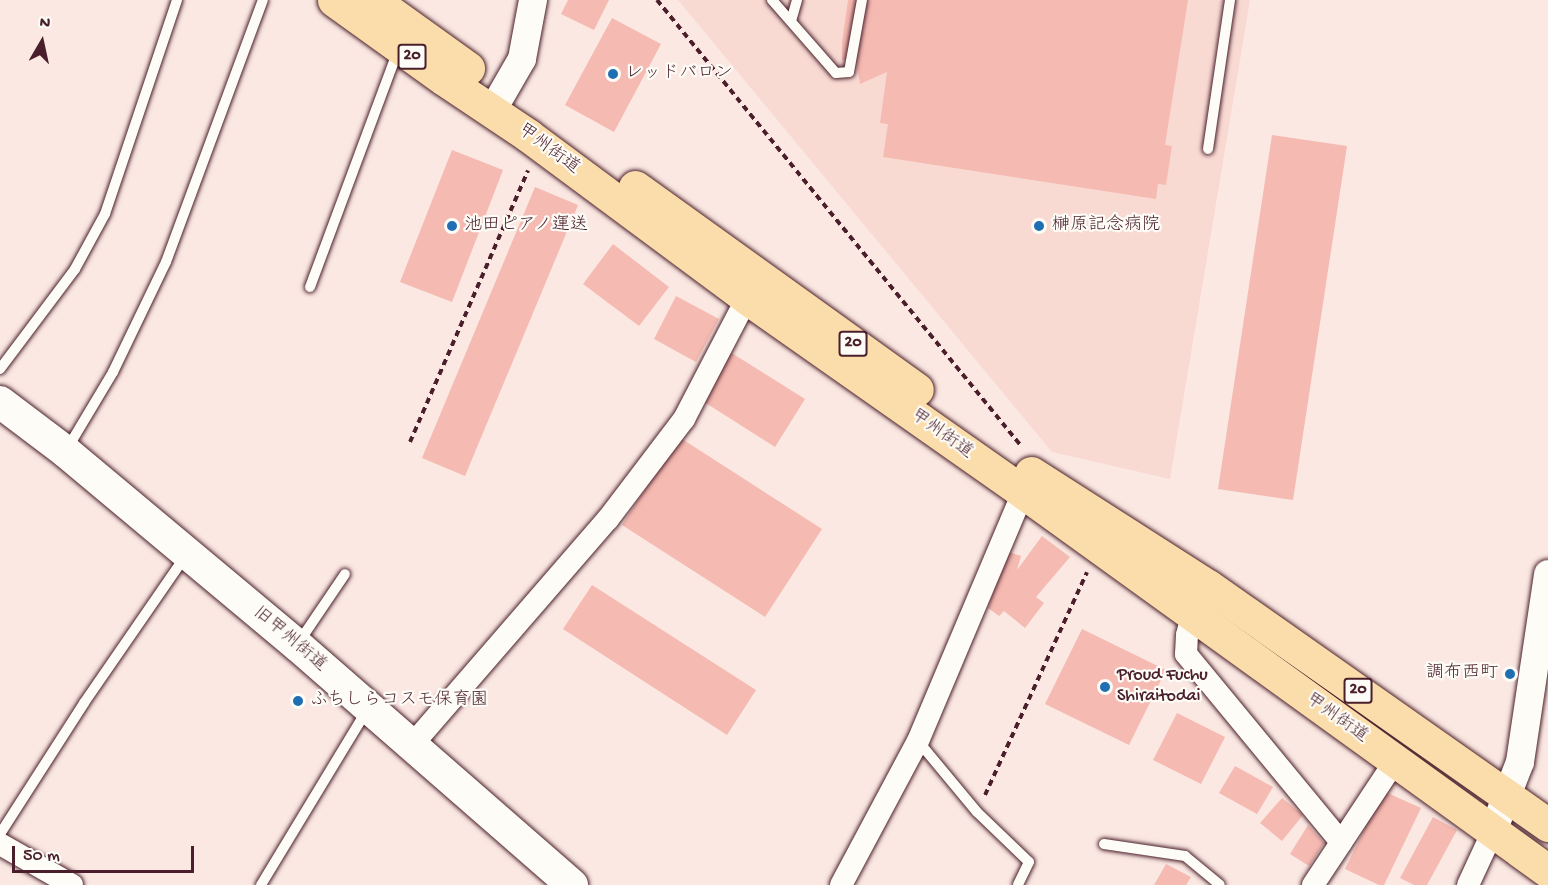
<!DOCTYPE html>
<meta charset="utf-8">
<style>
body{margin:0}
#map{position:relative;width:1548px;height:885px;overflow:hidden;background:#fbe8e2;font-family:"Gochi Hand","Klee One",sans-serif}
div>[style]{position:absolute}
.built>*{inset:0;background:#f9dad3}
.building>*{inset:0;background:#f5bab1}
.path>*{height:4px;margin-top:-2px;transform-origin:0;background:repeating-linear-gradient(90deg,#4a1f2b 0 6px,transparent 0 10.5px)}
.roads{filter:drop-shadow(0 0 2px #4a1f2b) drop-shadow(0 0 2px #4a1f2b)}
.service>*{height:10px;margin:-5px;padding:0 5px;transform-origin:5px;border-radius:5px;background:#fdfcf7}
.minor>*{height:22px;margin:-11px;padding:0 11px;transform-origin:11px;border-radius:11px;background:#fdfcf7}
.tertiary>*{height:28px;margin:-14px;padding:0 14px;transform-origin:14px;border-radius:14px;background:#fdfcf7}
.secondary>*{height:32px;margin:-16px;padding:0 16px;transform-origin:16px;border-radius:16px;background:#fdfcf7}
.trunk>*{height:33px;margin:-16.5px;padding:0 16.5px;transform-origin:16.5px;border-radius:16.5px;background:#faddab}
.dots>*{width:16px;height:16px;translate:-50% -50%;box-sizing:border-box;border:3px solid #fdfcf7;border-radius:50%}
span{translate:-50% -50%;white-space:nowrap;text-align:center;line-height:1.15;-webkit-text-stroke:4.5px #fdfcf7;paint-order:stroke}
.shield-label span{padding:2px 4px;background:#fdfcf7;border:2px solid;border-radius:4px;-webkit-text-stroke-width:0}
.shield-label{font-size:16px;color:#4a1f2b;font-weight:700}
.poi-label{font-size:18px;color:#4a1f2b}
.left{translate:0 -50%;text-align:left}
.right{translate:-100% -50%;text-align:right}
.street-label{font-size:18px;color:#4a1f2b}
.north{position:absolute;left:12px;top:12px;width:60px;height:60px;-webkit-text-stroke:4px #fdfcf7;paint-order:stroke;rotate:9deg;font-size:16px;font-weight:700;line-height:24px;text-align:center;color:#4a1f2b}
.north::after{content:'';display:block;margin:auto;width:21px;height:27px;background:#4a1f2b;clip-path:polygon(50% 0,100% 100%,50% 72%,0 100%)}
.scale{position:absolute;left:12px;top:846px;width:182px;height:27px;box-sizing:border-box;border:3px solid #4a1f2b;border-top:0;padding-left:8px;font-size:18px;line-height:21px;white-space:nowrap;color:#4a1f2b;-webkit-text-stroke:4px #fdfcf7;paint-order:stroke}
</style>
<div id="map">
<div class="built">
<div style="clip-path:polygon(678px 0,1250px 0,1170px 479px,1052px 452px)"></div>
</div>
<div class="building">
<div style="clip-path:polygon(568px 0,609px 0,594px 30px,561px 14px)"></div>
<div style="clip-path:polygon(848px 0,1188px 0,1165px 145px,1172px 146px,1166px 185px,1158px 184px,1156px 199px,883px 157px,888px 124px,880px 123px,887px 72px,860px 84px,856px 59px,842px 60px,842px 42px)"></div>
<div style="clip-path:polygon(612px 18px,661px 44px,614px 132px,565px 105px)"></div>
<div style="clip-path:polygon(1272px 135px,1347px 146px,1293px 500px,1218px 489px)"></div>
<div style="clip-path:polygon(452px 150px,503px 170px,452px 302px,400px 282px)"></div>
<div style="clip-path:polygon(535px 187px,578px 205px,465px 476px,422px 458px)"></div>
<div style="clip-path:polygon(613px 244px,669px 287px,639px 326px,583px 284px)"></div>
<div style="clip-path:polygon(676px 296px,719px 319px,696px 362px,654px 339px)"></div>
<div style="clip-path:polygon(730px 352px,805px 399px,775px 447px,701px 400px)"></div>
<div style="clip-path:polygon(679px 437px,822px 529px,765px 617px,622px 525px)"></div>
<div style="clip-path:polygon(1042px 536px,1070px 557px,1036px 597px,1044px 603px,1025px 628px,1004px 611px,999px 616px,988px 608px,1006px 551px,1021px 556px,1017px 570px)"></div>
<div style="clip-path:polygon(592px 585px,756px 690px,727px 735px,563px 629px)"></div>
<div style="clip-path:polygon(1082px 629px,1166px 670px,1129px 745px,1045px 704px)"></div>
<div style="clip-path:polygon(1177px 713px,1225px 737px,1201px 784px,1153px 760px)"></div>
<div style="clip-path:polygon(1235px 766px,1273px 787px,1257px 814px,1219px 793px)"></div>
<div style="clip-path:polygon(1383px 791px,1421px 808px,1384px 885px,1379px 885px,1345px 869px)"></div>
<div style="clip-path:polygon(1282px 798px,1303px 815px,1282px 841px,1260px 823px)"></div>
<div style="clip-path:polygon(1433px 817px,1457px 830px,1427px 885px,1414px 885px,1400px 878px)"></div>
<div style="clip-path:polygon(1308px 825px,1324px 843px,1309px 866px,1290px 854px)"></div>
<div style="clip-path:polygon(1166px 864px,1191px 877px,1186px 885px,1154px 885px)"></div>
</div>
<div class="path">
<div style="left:657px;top:0;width:577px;rotate:50.77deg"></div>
<div style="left:410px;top:442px;width:296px;rotate:-66.5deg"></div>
<div style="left:985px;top:795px;width:245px;rotate:-65.4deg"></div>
</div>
<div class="roads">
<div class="service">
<div style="left:772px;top:0;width:97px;rotate:48.8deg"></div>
<div style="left:836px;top:73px;width:13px;rotate:-4deg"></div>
<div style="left:849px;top:72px;width:73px;rotate:-79.8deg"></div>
<div style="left:791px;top:21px;width:22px;rotate:-74deg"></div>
<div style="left:1208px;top:149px;width:151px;rotate:-81.6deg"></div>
<div style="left:310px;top:287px;width:252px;rotate:-69.6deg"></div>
<div style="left:0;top:369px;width:125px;rotate:-53.1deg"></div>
<div style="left:75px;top:269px;width:63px;rotate:-61.4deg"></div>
<div style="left:105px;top:214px;width:226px;rotate:-71.4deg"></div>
<div style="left:67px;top:449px;width:90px;rotate:-59.1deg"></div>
<div style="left:113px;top:372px;width:122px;rotate:-64.3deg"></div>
<div style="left:166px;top:262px;width:279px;rotate:-69.7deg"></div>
<div style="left:299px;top:642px;width:82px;rotate:-55.9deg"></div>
<div style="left:918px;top:741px;width:92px;rotate:50.3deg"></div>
<div style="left:977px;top:812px;width:72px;rotate:43.9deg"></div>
<div style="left:1029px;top:862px;width:25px;rotate:116deg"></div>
<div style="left:0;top:834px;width:156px;rotate:-57.3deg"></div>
<div style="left:84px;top:703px;width:180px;rotate:-55.4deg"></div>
<div style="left:1104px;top:844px;width:82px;rotate:8.4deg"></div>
<div style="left:1185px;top:856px;width:45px;rotate:39.6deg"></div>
<div style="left:261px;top:885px;width:205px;rotate:-58.8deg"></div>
</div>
<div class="minor">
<div style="left:1192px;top:615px;width:21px;rotate:104deg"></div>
<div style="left:1187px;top:635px;width:19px;rotate:93deg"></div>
<div style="left:1186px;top:654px;width:244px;rotate:50.5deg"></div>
<div style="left:412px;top:745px;width:299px;rotate:-49.1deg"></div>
<div style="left:608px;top:519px;width:126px;rotate:-52.8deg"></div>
<div style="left:684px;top:419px;width:136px;rotate:-62.5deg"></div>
<div style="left:0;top:844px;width:83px;rotate:29.7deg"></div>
<div style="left:841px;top:885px;width:163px;rotate:-61.9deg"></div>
<div style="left:918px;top:741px;width:270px;rotate:-67.1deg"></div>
<div style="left:1313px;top:885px;width:149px;rotate:-56.5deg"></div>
<div style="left:1468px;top:885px;width:60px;rotate:-65.2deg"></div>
</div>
<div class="tertiary">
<div style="left:492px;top:111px;width:60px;rotate:-60deg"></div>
<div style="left:522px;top:59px;width:60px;rotate:-79.4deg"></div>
<div style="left:1493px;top:831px;width:74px;rotate:-68.6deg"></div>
<div style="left:1520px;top:762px;width:190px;rotate:-81.5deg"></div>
</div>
<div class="secondary">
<div style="left:0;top:402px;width:83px;rotate:37.1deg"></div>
<div style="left:66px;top:452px;width:301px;rotate:39.9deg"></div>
<div style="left:297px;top:645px;width:365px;rotate:41.1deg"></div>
</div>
<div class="trunk">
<div style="left:334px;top:0;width:135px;rotate:35.7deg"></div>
<div style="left:444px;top:79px;width:102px;rotate:33.8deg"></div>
<div style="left:529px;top:136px;width:272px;rotate:36.6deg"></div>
<div style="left:747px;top:298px;width:337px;rotate:35.1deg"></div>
<div style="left:1023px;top:492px;width:648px;rotate:35.83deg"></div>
<div style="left:373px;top:0;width:117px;rotate:35.6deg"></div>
<div style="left:635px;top:187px;width:347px;rotate:35.7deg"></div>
<div style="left:1031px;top:473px;width:210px;rotate:32.6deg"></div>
<div style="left:1208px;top:586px;width:416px;rotate:35.1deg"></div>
</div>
</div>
<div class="dots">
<div style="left:613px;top:74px;background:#1f6fb2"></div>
<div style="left:452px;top:226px;background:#1f6fb2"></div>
<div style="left:1039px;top:226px;background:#1f6fb2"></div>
<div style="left:1510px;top:674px;background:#1f6fb2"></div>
<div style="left:1105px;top:687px;background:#1f6fb2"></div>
<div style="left:298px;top:701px;background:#1f6fb2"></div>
</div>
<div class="shield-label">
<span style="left:412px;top:57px">20</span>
<span style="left:853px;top:344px">20</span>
<span style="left:1358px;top:691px">20</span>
</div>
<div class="poi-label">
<span class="left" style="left:625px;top:74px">レッドバロン</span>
<span class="left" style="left:464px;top:226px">池田ピアノ運送</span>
<span class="left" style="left:1052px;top:226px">榊原記念病院</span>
<span class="right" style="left:1498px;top:674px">調布西町</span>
<span class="left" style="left:1117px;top:687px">Proud Fuchu<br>Shiraitodai</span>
<span class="left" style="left:310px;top:701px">ふちしらコスモ保育園</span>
</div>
<div class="street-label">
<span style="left:548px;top:150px;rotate:36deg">甲州街道</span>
<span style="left:941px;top:435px;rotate:35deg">甲州街道</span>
<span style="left:289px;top:640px;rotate:40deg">旧甲州街道</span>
<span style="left:1336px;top:719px;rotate:35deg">甲州街道</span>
</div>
<div class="north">N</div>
<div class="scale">50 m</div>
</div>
